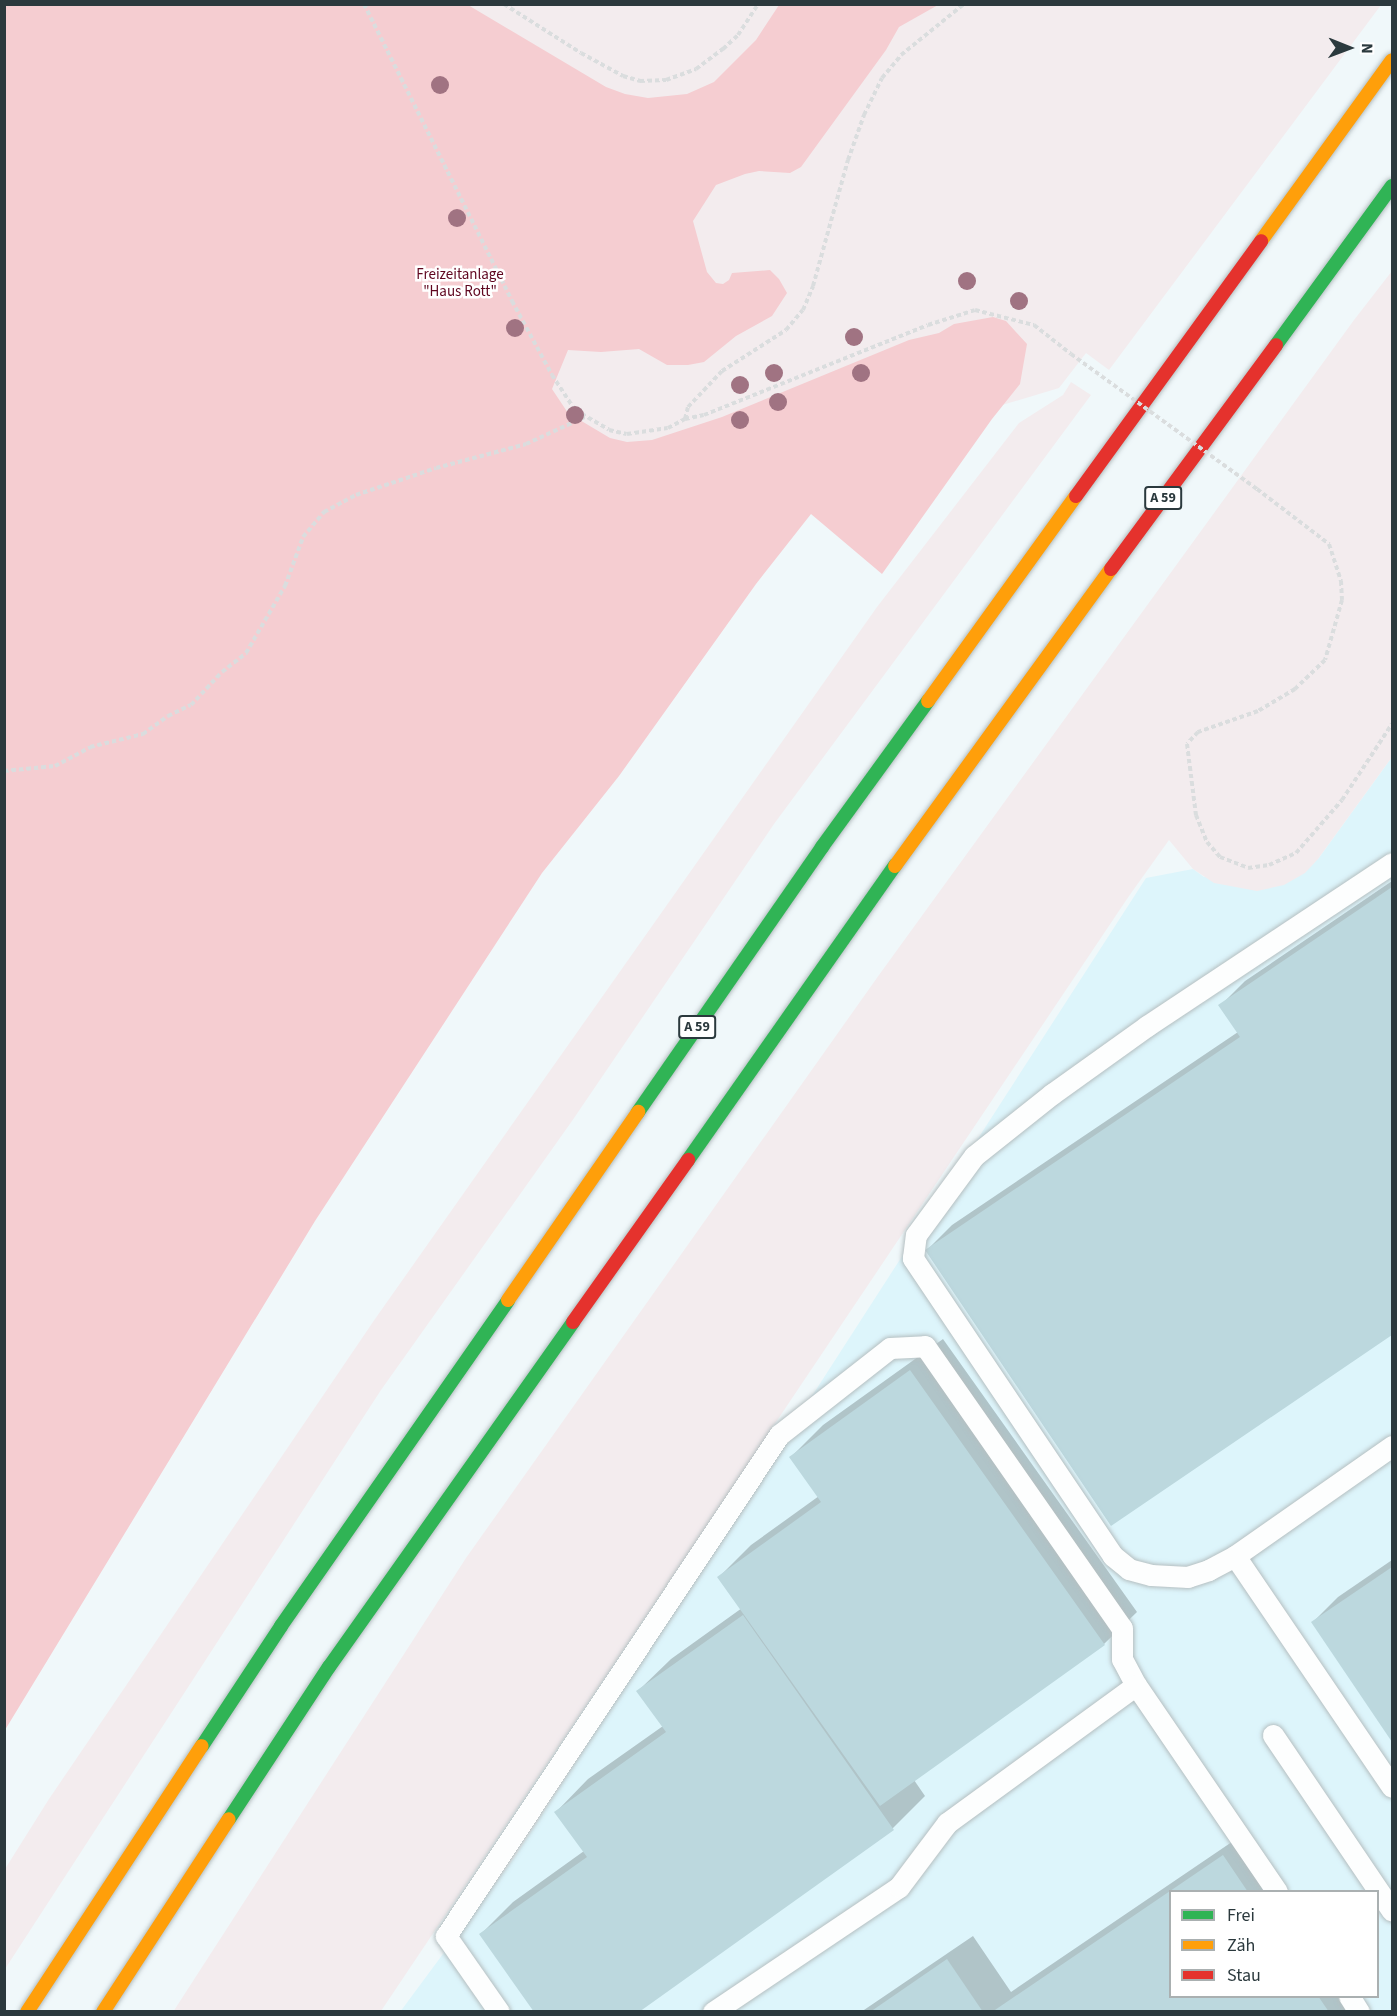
<!DOCTYPE html>
<meta charset="utf-8">
<style>
body{margin:0}
#map{position:relative;width:1397px;height:2016px;overflow:hidden;background:#f0f8fa;font-family:"Source Sans 3",sans-serif}
div>[style]{position:absolute}
.built>*{inset:0;background:#ddf5fb}
.green>*{inset:0;background:#f3ecee}
.forest>*{inset:0;background:#f5cdd1}
.shadow>*{inset:0;background:#0003}
.building>*{inset:0;background:#bcd8de}
.path>*{height:4px;margin-top:-2px;transform-origin:0;background:repeating-linear-gradient(90deg,#daddde 0 4.5px,transparent 0 7.5px)}
.roads{filter:drop-shadow(0 0 2px #b5bfc1) drop-shadow(0 0 2px #b5bfc1)}
.lane>*{height:21px;margin:-10.5px;padding:0 10.5px;transform-origin:10.5px;border-radius:10.5px;background:#fdfefe}
.fast>*{height:14px;margin:-7px;padding:0 7px;transform-origin:7px;border-radius:7px;background:#30b455}
.slow>*{height:14px;margin:-7px;padding:0 7px;transform-origin:7px;border-radius:7px;background:#ff9f0a}
.jam>*{height:14px;margin:-7px;padding:0 7px;transform-origin:7px;border-radius:7px;background:#e5322d}
.path-bridge>*{height:4px;margin-top:-2px;transform-origin:0;background:repeating-linear-gradient(90deg,#daddde 0 4.5px,transparent 0 7.5px)}
.trees>*{width:18px;height:18px;margin:-9px;border-radius:50%;background:#a07382}
span{translate:-50% -50%;white-space:nowrap;text-align:center;line-height:1.15;-webkit-text-stroke:5px #fff;paint-order:stroke}
.shield-label span{padding:2px 4px;background:#fff;border:2px solid;border-radius:4px;-webkit-text-stroke-width:0}
.shield-label{font-size:14px;color:#2b393d;font-weight:700}
.park-label{font-size:15px;color:#5f061f}
.frame{position:absolute;inset:0;border:6px solid #2b393d;pointer-events:none}
.legend{position:absolute;left:1169px;top:1890px;width:210px;height:108px;box-sizing:border-box;background:#fff;border:2px solid #aab0b1;margin:0;padding:8px 10px;list-style:none;font-size:18px;color:#2b393d}
.legend li{display:flex;align-items:center;gap:12px;height:30px}
.legend b{width:30px;border:2px solid #aab0b1}
.north{position:absolute;left:1319px;top:18px;width:60px;height:60px;-webkit-text-stroke:4px #fff;paint-order:stroke;rotate:91deg;font-size:16px;font-weight:700;line-height:24px;text-align:center;color:#2b393d}
.north::after{content:'';display:block;margin:auto;width:21px;height:27px;background:#2b393d;clip-path:polygon(50% 0,100% 100%,50% 72%,0 100%)}
</style>
<div id="map">
<div class="built">
<div style="clip-path:polygon(evenodd,1392px 757px,1392px 2011px,400px 2012px,514px 1858px,1146px 878px,1193px 869px,1204px 877px,1318px 859px,1392px 757px,1170px 1892px,1378px 1892px,1378px 1996px,1170px 1996px,1170px 1892px)"></div>
</div>
<div class="green">
<div style="clip-path:polygon(4px 5px,1381px 5px,1109px 370px,1086px 353px,1059px 388px,578px 533px)"></div>
<div style="clip-path:polygon(1392px 271px,1392px 757px,1318px 859px,1305px 873px,1284px 885px,1257px 891px,1214px 883px,1193px 869px,1169px 840px,1129px 896px,381px 2011px,173px 2012px,466px 1558px,879px 975px,1354px 320px)"></div>
<div style="clip-path:polygon(1071px 382px,1091px 395px,774px 824px,572px 1121px,381px 1390px,5px 1969px,5px 1869px,49px 1799px,375px 1319px,877px 607px,1019px 423px,1063px 395px)"></div>
</div>
<div class="forest">
<div style="clip-path:polygon(5px 4px,468px 5px,606px 87px,625px 94px,648px 98px,687px 94px,714px 82px,756px 40px,779px 5px,938px 5px,899px 27px,886px 50px,801px 167px,790px 173px,759px 171px,745px 174px,716px 185px,693px 221px,707px 272px,716px 283px,723px 284px,729px 280px,732px 273px,770px 270px,779px 279px,787px 293px,772px 316px,736px 336px,704px 362px,688px 365px,667px 365px,639px 349px,601px 352px,568px 350px,552px 389px,568px 413px,610px 438px,627px 442px,652px 440px,722px 417px,909px 340px,939px 333px,954px 324px,993px 317px,1006px 321px,1027px 344px,1020px 384px,992px 419px,882px 574px,811px 514px,756px 584px,619px 776px,542px 873px,315px 1221px,5px 1730px)"></div>
</div>
<div class="shadow">
<div style="clip-path:polygon(1392px 881px,1392px 1334px,1111px 1524px,927px 1250px,952px 1225px,1238px 1032px,1220px 1006px,1245px 981px)"></div>
<div style="clip-path:polygon(943px 1339px,1137px 1612px,1104px 1644px,914px 1780px,925px 1796px,893px 1828px,636px 2012px,481px 1934px,513px 1902px,584px 1851px,556px 1812px,588px 1779px,663px 1726px,638px 1691px,671px 1659px,742px 1608px,719px 1577px,751px 1545px,819px 1496px,791px 1457px,823px 1425px)"></div>
<div style="clip-path:polygon(1392px 1560px,1392px 1740px,1313px 1622px,1338px 1597px)"></div>
<div style="clip-path:polygon(1248px 1831px,1289px 1892px,1170px 1892px,1170px 1996px,1360px 1996px,1370px 2012px,861px 2012px,973px 1936px,1011px 1992px)"></div>
</div>
<div class="building">
<div style="clip-path:polygon(1392px 887px,1392px 1335px,1111px 1526px,925px 1250px,1240px 1037px,1218px 1005px)"></div>
<div style="clip-path:polygon(910px 1370px,1105px 1645px,880px 1806px,717px 1577px,821px 1502px,789px 1457px)"></div>
<div style="clip-path:polygon(1392px 1567px,1392px 1742px,1311px 1622px)"></div>
<div style="clip-path:polygon(743px 1615px,894px 1830px,639px 2012px,534px 2012px,479px 1934px,587px 1857px,554px 1812px,666px 1732px,636px 1691px)"></div>
<div style="clip-path:polygon(1223px 1855px,1248px 1892px,1170px 1892px,1170px 1996px,1318px 1996px,1329px 2012px,992px 2012px)"></div>
<div style="clip-path:polygon(947px 1959px,983px 2012px,870px 2012px)"></div>
</div>
<div class="path">
<div style="left:364px;top:4px;width:332px;rotate:63.5deg"></div>
<div style="left:512px;top:301px;width:84px;rotate:61.6deg"></div>
<div style="left:552px;top:375px;width:42px;rotate:56.7deg"></div>
<div style="left:575px;top:410px;width:39px;rotate:30deg"></div>
<div style="left:609px;top:430px;width:18px;rotate:13deg"></div>
<div style="left:627px;top:434px;width:41px;rotate:-8.3deg"></div>
<div style="left:668px;top:428px;width:19px;rotate:-28deg"></div>
<div style="left:685px;top:419px;width:12px;rotate:-76deg"></div>
<div style="left:688px;top:407px;width:50px;rotate:-46.6deg"></div>
<div style="left:722px;top:371px;width:76px;rotate:-32.6deg"></div>
<div style="left:786px;top:330px;width:26px;rotate:-50deg"></div>
<div style="left:803px;top:310px;width:26px;rotate:-67deg"></div>
<div style="left:813px;top:286px;width:131px;rotate:-74.5deg"></div>
<div style="left:848px;top:160px;width:48px;rotate:-70.4deg"></div>
<div style="left:864px;top:115px;width:41px;rotate:-64.1deg"></div>
<div style="left:882px;top:78px;width:30px;rotate:-50deg"></div>
<div style="left:901px;top:55px;width:81px;rotate:-39deg"></div>
<div style="left:504px;top:4px;width:91px;rotate:32.5deg"></div>
<div style="left:581px;top:53px;width:48px;rotate:28.7deg"></div>
<div style="left:623px;top:76px;width:18px;rotate:16deg"></div>
<div style="left:640px;top:81px;width:26px;rotate:-2deg"></div>
<div style="left:666px;top:80px;width:32px;rotate:-20deg"></div>
<div style="left:696px;top:69px;width:34px;rotate:-37deg"></div>
<div style="left:723px;top:49px;width:21px;rotate:-43deg"></div>
<div style="left:738px;top:35px;width:37px;rotate:-57deg"></div>
<div style="left:685px;top:419px;width:19px;rotate:-12deg"></div>
<div style="left:704px;top:415px;width:241px;rotate:-21.9deg"></div>
<div style="left:928px;top:325px;width:49px;rotate:-17.7deg"></div>
<div style="left:975px;top:310px;width:61px;rotate:14.3deg"></div>
<div style="left:1034px;top:325px;width:47px;rotate:38.1deg"></div>
<div style="left:1257px;top:489px;width:91px;rotate:37.4deg"></div>
<div style="left:1329px;top:544px;width:39px;rotate:72deg"></div>
<div style="left:1341px;top:581px;width:19px;rotate:87deg"></div>
<div style="left:1342px;top:600px;width:62px;rotate:105.8deg"></div>
<div style="left:1325px;top:660px;width:42px;rotate:136deg"></div>
<div style="left:1295px;top:689px;width:43px;rotate:149.3deg"></div>
<div style="left:1258px;top:711px;width:64px;rotate:160.7deg"></div>
<div style="left:1198px;top:732px;width:16px;rotate:133deg"></div>
<div style="left:1187px;top:744px;width:72px;rotate:82.8deg"></div>
<div style="left:1196px;top:815px;width:29px;rotate:68deg"></div>
<div style="left:1207px;top:842px;width:20px;rotate:49deg"></div>
<div style="left:1220px;top:857px;width:30px;rotate:21deg"></div>
<div style="left:1248px;top:868px;width:21px;rotate:-8deg"></div>
<div style="left:1269px;top:865px;width:30px;rotate:-24deg"></div>
<div style="left:1296px;top:853px;width:70px;rotate:-49deg"></div>
<div style="left:1342px;top:800px;width:91px;rotate:-56.7deg"></div>
<div style="left:4px;top:771px;width:51px;rotate:-5.6deg"></div>
<div style="left:55px;top:766px;width:40px;rotate:-28deg"></div>
<div style="left:90px;top:747px;width:55px;rotate:-13.8deg"></div>
<div style="left:143px;top:734px;width:31px;rotate:-36deg"></div>
<div style="left:168px;top:716px;width:25px;rotate:-26deg"></div>
<div style="left:191px;top:705px;width:45px;rotate:-46.8deg"></div>
<div style="left:222px;top:672px;width:31px;rotate:-38deg"></div>
<div style="left:246px;top:653px;width:78px;rotate:-59.8deg"></div>
<div style="left:285px;top:586px;width:52px;rotate:-69.8deg"></div>
<div style="left:303px;top:537px;width:33px;rotate:-50deg"></div>
<div style="left:324px;top:512px;width:36px;rotate:-28deg"></div>
<div style="left:356px;top:495px;width:84px;rotate:-18.6deg"></div>
<div style="left:436px;top:468px;width:93px;rotate:-14.9deg"></div>
<div style="left:526px;top:444px;width:65px;rotate:-24.6deg"></div>
</div>
<div class="roads">
<div class="lane">
<div style="left:1392px;top:1446px;width:192px;rotate:145deg"></div>
<div style="left:1235px;top:1556px;width:279px;rotate:55.8deg"></div>
<div style="left:1235px;top:1556px;width:30px;rotate:152deg"></div>
<div style="left:1209px;top:1570px;width:22px;rotate:162deg"></div>
<div style="left:1188px;top:1577px;width:37px;rotate:-177deg"></div>
<div style="left:1151px;top:1575px;width:23px;rotate:-165deg"></div>
<div style="left:1129px;top:1569px;width:21px;rotate:-141deg"></div>
<div style="left:1113px;top:1556px;width:359px;rotate:-123.9deg"></div>
<div style="left:913px;top:1258px;width:23px;rotate:-83deg"></div>
<div style="left:916px;top:1235px;width:98px;rotate:-53.7deg"></div>
<div style="left:974px;top:1156px;width:100px;rotate:-38.5deg"></div>
<div style="left:1052px;top:1094px;width:117px;rotate:-35.6deg"></div>
<div style="left:1147px;top:1026px;width:294px;rotate:-33.6deg"></div>
<div style="left:1273px;top:1735px;width:212px;rotate:55.9deg"></div>
<div style="left:1349px;top:1996px;width:19px;rotate:58deg"></div>
<div style="left:499px;top:2012px;width:93px;rotate:-124.9deg"></div>
<div style="left:446px;top:1936px;width:602px;rotate:-56.39deg"></div>
<div style="left:779px;top:1435px;width:141px;rotate:-38.1deg"></div>
<div style="left:890px;top:1348px;width:35px;rotate:-3deg"></div>
<div style="left:925px;top:1346px;width:344px;rotate:55.1deg"></div>
<div style="left:1122px;top:1628px;width:31px;rotate:90deg"></div>
<div style="left:1122px;top:1659px;width:30px;rotate:62deg"></div>
<div style="left:713px;top:2012px;width:224px;rotate:-33.9deg"></div>
<div style="left:899px;top:1887px;width:80px;rotate:-53.1deg"></div>
<div style="left:947px;top:1823px;width:234px;rotate:-36.1deg"></div>
<div style="left:1136px;top:1685px;width:250px;rotate:55.7deg"></div>
</div>
<div class="fast">
<div style="left:1276px;top:345px;width:197px;rotate:-53.9deg"></div>
<div style="left:638px;top:1112px;width:323px;rotate:-55.2deg"></div>
<div style="left:822px;top:847px;width:180px;rotate:-54deg"></div>
<div style="left:688px;top:1160px;width:360px;rotate:-54.9deg"></div>
<div style="left:202px;top:1746px;width:144px;rotate:-56.6deg"></div>
<div style="left:281px;top:1626px;width:397px;rotate:-55.1deg"></div>
<div style="left:229px;top:1819px;width:182px;rotate:-56.7deg"></div>
<div style="left:329px;top:1667px;width:423px;rotate:-54.7deg"></div>
</div>
<div class="slow">
<div style="left:1261px;top:241px;width:223px;rotate:-54.1deg"></div>
<div style="left:928px;top:701px;width:253px;rotate:-54.2deg"></div>
<div style="left:895px;top:866px;width:367px;rotate:-54deg"></div>
<div style="left:508px;top:1300px;width:229px;rotate:-55.3deg"></div>
<div style="left:27px;top:2012px;width:318px;rotate:-56.7deg"></div>
<div style="left:103px;top:2012px;width:230px;rotate:-56.9deg"></div>
</div>
<div class="jam">
<div style="left:1076px;top:496px;width:315px;rotate:-54deg"></div>
<div style="left:1111px;top:569px;width:278px;rotate:-53.6deg"></div>
<div style="left:573px;top:1322px;width:199px;rotate:-54.6deg"></div>
</div>
</div>
<div class="path-bridge">
<div style="left:1071px;top:354px;width:230px;rotate:36deg"></div>
</div>
<div class="trees">
<div style="left:440px;top:85px"></div>
<div style="left:457px;top:218px"></div>
<div style="left:967px;top:281px"></div>
<div style="left:1019px;top:301px"></div>
<div style="left:515px;top:328px"></div>
<div style="left:854px;top:337px"></div>
<div style="left:774px;top:373px"></div>
<div style="left:861px;top:373px"></div>
<div style="left:740px;top:385px"></div>
<div style="left:778px;top:402px"></div>
<div style="left:575px;top:415px"></div>
<div style="left:740px;top:420px"></div>
</div>
<div class="shield-label">
<span style="left:1163px;top:498px">A 59</span>
<span style="left:697px;top:1027px">A 59</span>
</div>
<div class="park-label">
<span style="left:460px;top:283px">Freizeitanlage<br>"Haus Rott"</span>
</div>
<div class="frame"></div>
<ul class="legend">
<li><b style="height:8px;background:#30b455"></b>Frei</li>
<li><b style="height:8px;background:#ff9f0a"></b>Zäh</li>
<li><b style="height:8px;background:#e5322d"></b>Stau</li>
</ul>
<div class="north">N</div>
</div>
